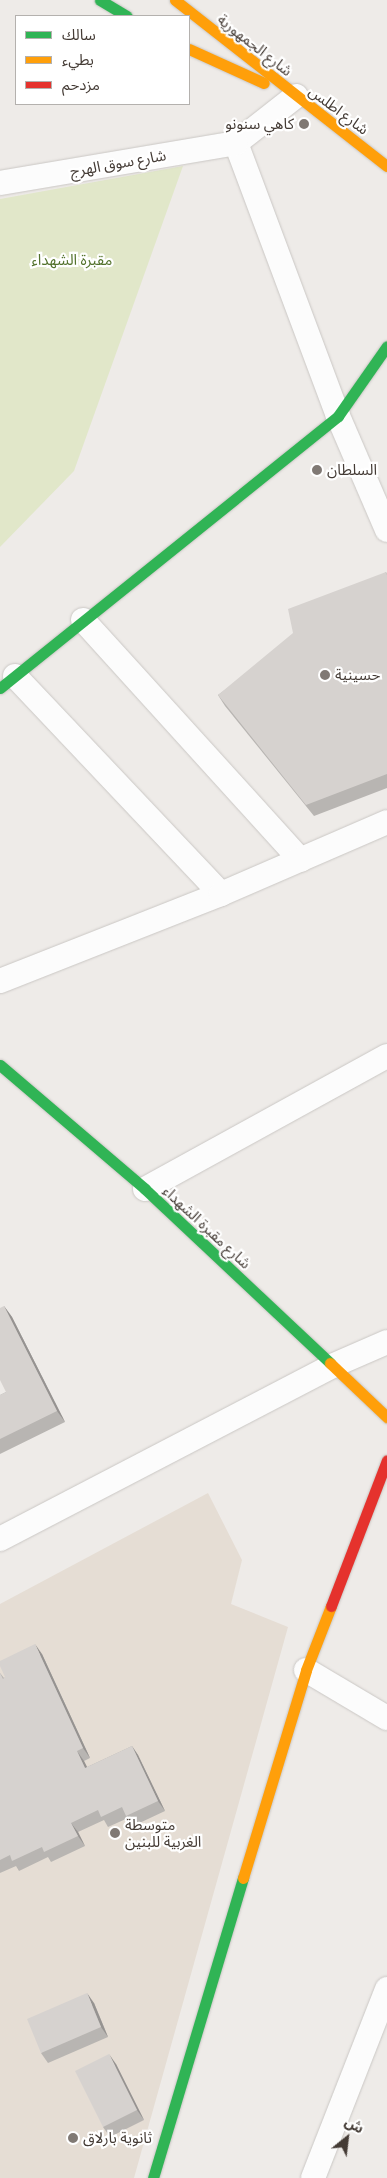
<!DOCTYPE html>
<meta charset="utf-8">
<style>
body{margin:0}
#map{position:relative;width:387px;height:2178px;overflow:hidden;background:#eeebe8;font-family:Ubuntu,"Noto Sans Arabic",sans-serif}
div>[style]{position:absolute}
.education>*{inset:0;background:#e5ddd4}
.green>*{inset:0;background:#e1e7c9}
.roads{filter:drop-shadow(0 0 1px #cac7c4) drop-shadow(0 0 1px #cac7c4)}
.street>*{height:24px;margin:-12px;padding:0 12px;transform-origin:12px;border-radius:12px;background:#fcfcfc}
.fast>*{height:11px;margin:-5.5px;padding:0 5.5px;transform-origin:5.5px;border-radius:5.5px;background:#30b455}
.slow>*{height:11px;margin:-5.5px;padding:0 5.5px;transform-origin:5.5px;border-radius:5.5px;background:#ff9f0a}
.jam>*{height:11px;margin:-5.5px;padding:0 5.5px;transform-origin:5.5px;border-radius:5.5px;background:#e5322d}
.wall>*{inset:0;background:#b8b5b2}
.shaded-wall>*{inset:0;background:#969391}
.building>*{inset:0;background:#d6d2cf}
.dots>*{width:14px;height:14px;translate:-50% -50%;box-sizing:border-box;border:2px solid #fff;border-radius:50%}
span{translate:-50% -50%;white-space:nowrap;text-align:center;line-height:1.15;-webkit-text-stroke:4.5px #fff;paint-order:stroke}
.street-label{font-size:15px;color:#443b35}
.poi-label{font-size:15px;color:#443b35}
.right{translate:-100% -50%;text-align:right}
.left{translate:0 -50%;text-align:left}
.park-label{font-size:15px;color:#53722c}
.legend{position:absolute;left:15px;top:15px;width:175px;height:90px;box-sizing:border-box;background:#fff;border:1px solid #b4b1ae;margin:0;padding:6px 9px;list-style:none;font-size:15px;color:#443b35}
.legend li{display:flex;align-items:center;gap:10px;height:25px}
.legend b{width:25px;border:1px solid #b4b1ae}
.north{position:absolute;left:322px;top:2113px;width:50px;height:50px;-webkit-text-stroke:4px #fff;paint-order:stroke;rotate:29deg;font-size:14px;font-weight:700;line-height:20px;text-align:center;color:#443b35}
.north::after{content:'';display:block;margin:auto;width:18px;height:22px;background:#443b35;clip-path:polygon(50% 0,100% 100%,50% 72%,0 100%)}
</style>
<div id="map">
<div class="education">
<div style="clip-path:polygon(208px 1493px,242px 1560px,231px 1604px,288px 1627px,134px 2178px,0 2178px,0 1604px)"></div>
</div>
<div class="green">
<div style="clip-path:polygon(183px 166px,74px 471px,0 547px,0 199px)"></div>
</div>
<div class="roads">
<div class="street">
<div style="left:296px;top:96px;width:76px;rotate:141.9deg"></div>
<div style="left:236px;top:143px;width:291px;rotate:69.5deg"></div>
<div style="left:338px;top:416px;width:124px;rotate:66.7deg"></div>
<div style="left:0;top:183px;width:239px;rotate:-9.6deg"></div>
<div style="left:83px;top:620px;width:324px;rotate:47.8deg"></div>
<div style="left:15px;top:676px;width:300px;rotate:46.6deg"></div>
<div style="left:0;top:981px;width:238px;rotate:-21.5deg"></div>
<div style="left:221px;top:894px;width:181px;rotate:-23.4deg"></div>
<div style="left:145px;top:1189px;width:276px;rotate:-28.8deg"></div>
<div style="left:0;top:1539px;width:374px;rotate:-27.5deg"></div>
<div style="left:332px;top:1366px;width:60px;rotate:-23.6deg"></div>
<div style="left:306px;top:1670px;width:94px;rotate:30.7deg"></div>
<div style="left:313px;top:2178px;width:203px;rotate:-68.6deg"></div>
</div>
<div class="fast">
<div style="left:100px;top:0;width:31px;rotate:31deg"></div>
<div style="left:0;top:688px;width:434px;rotate:-38.8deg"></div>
<div style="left:338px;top:416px;width:85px;rotate:-55deg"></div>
<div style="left:0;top:1065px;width:191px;rotate:40.5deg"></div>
<div style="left:145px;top:1189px;width:254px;rotate:43.2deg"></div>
<div style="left:153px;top:2178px;width:313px;rotate:-73.3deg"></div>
</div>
<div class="slow">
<div style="left:175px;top:0;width:269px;rotate:38.1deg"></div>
<div style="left:189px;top:49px;width:82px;rotate:24.4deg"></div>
<div style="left:330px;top:1363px;width:79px;rotate:43.5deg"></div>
<div style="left:243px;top:1878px;width:217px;rotate:-73.1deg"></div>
<div style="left:306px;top:1670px;width:69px;rotate:-68.7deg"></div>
</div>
<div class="jam">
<div style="left:331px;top:1606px;width:156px;rotate:-69deg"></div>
</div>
</div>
<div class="wall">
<div style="clip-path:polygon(386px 572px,387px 574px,387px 788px,314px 816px,225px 706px,218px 695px)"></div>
<div style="clip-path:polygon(4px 1306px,12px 1317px,65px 1422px,0 1454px,0 1395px,6px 1392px)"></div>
<div style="clip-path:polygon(42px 1654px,90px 1758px,84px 1761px,87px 1767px,132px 1746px,138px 1755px,165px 1811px,133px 1826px,128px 1818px,108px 1827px,104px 1820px,78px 1832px,85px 1846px,51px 1862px,48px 1857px,19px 1871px,16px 1866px,0 1873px,0 1673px,4px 1678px)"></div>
<div style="clip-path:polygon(94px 2003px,108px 2037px,48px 2063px,41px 2053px)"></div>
<div style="clip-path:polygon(116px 2064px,144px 2120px,110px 2137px,103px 2127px)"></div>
</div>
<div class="shaded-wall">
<div style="clip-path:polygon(4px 1306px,12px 1317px,65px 1422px,57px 1411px)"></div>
<div style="clip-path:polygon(35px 1644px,42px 1654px,90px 1758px,83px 1748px)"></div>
<div style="clip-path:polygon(132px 1746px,138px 1755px,165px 1811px,158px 1801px)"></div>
<div style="clip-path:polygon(77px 1751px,84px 1761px,92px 1777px,85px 1768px)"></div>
<div style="clip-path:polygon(71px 1823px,78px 1832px,85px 1846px,78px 1836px)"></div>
<div style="clip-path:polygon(87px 1993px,94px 2003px,108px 2037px,101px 2027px)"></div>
<div style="clip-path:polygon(109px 2054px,116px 2064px,144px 2120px,137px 2110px)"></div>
</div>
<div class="building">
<div style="clip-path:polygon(386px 572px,387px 575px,387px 774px,306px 805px,218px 695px,293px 633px,288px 609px)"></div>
<div style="clip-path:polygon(4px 1306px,57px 1411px,0 1439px,0 1395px,6px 1392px,0 1380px,0 1308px)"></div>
<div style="clip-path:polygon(35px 1644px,83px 1748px,77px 1751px,85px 1768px,132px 1746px,158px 1801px,126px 1816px,122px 1807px,101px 1817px,98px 1810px,71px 1823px,78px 1836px,44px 1852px,42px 1847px,12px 1861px,10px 1855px,0 1860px,0 1673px,3px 1679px,5px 1677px,0 1666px,0 1661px)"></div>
<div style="clip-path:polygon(87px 1993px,101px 2027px,41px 2053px,27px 2019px)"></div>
<div style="clip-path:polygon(109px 2054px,137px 2110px,103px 2127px,75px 2071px)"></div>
</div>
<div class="dots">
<div style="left:304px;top:124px;background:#807974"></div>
<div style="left:317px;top:470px;background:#807974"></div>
<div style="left:325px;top:675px;background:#807974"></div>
<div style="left:115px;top:1833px;background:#807974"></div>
<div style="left:73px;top:2138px;background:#807974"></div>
</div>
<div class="street-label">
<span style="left:255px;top:45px;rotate:38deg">شارع الجمهورية</span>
<span style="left:339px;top:110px;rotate:37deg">شارع اطلس</span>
<span style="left:118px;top:163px;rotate:-10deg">شارع سوق الهرج</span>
<span style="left:207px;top:1227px;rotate:43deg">شارع مقبرة الشهداء</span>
</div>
<div class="poi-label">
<span class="right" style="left:294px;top:124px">كاهي سنونو</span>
<span class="left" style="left:327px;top:470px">السلطان</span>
<span class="left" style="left:335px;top:675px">حسينية</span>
<span class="left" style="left:125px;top:1833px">متوسطة<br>الغربية للبنين</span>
<span class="left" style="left:83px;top:2138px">ثانوية بارلاق</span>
</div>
<div class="park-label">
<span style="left:72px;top:260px">مقبرة الشهداء</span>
</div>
<ul class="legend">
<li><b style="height:6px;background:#30b455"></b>سالك</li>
<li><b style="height:6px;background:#ff9f0a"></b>بطيء</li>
<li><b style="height:6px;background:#e5322d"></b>مزدحم</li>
</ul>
<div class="north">ش</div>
</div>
